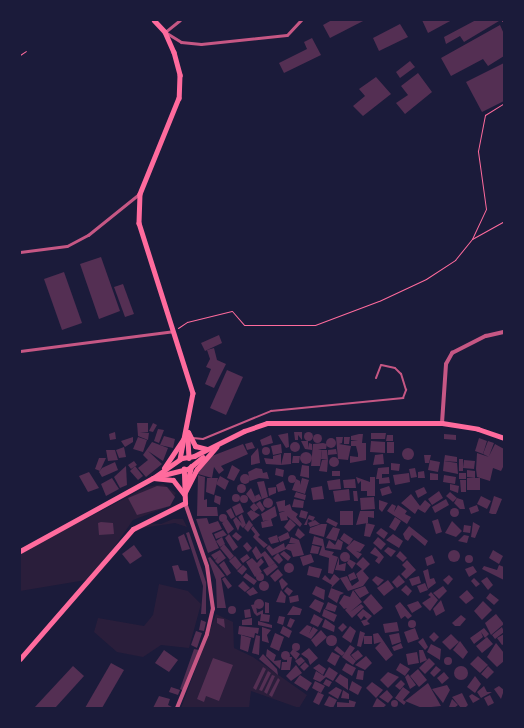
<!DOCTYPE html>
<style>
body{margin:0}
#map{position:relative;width:524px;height:728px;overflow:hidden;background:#1b1b3a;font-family:Figtree,sans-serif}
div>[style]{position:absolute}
.green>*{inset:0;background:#2a1e3b}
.building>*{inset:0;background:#542f53}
.round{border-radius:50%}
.path>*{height:1px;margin:-0.5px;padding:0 0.5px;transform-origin:0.5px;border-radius:0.5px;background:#ff6b9d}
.service>*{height:2px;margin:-1px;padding:0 1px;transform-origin:1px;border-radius:1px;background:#c65784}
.minor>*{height:3px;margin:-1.5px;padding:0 1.5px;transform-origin:1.5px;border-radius:1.5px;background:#c65784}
.tertiary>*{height:4px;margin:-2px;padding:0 2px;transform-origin:2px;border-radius:2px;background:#c65784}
.secondary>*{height:4.5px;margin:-2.25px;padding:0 2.25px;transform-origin:2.25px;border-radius:2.25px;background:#ff6b9d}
.primary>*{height:5px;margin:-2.5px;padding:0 2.5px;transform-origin:2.5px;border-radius:2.5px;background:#ff6b9d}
span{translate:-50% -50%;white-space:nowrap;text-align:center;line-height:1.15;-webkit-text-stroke:5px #1b1b3a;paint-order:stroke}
.frame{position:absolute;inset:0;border:21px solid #1b1b3a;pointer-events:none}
</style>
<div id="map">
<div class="green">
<div style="clip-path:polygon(163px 484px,176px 493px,170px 506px,133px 520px,92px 579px,20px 591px,20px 553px,147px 487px)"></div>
<div style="clip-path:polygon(173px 519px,183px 519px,187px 527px,175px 523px,142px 528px,144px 523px,161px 524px)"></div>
<div style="clip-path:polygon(159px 584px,188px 591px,201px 604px,189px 648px,161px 645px,143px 657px,117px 652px,94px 632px,98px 618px,144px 626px,153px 615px)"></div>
<div style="clip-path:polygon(216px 614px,233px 622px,234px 648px,253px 657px,307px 695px,299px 708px,251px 691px,249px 708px,181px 708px)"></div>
</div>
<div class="building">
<div style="clip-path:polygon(332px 20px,365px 20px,330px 38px,323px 25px)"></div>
<div style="clip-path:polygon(422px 20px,452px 20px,428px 33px)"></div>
<div style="clip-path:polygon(476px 20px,499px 21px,464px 42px,460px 36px,446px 44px,444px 37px)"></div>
<div style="clip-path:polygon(400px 24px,408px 37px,379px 51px,373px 38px)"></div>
<div style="clip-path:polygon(500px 25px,504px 34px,504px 56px,488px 66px,483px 59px,451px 76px,441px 58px)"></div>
<div style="clip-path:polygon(312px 38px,321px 55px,284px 73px,279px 63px,307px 49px,304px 42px)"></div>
<div style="clip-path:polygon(410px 61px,415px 67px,400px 78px,396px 72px)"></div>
<div style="clip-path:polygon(504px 63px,504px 101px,482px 112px,466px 82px)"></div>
<div style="clip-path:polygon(418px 73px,432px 92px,405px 114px,396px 103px,408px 95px,401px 86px)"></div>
<div style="clip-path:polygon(376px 77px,391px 94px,363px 116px,353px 106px,365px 96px,359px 89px)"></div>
<div style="clip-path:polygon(101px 257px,120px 311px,99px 319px,80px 264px)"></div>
<div style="clip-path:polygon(64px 272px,82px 323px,62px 330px,44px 279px)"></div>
<div style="clip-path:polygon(123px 284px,134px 314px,125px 317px,114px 287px)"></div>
<div style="clip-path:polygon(219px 335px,222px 343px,205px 351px,201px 343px)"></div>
<div style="clip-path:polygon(214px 348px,217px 360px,226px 364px,214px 388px,205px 384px,211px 369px,206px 367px,210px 359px,207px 350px)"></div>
<div style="clip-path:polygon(227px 370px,243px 377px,226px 415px,210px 408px)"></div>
<div style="clip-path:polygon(137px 423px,148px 423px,148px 432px,140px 432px,149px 433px,148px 440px,138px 436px)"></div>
<div style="clip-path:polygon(153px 423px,157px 425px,153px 432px,149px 431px)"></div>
<div style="clip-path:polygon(158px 429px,164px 430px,159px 443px,154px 441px)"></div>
<div class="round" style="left:303.5px;top:431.5px;width:9px;height:9px"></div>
<div style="clip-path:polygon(115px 432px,116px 439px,110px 440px,109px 434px)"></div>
<div style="clip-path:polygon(294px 432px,302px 432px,302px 440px,298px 435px,298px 440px,295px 440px)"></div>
<div style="clip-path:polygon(288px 433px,289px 447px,286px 448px,278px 435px)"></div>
<div style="clip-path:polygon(371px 433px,386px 433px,385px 439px,371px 439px)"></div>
<div class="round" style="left:312.5px;top:433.5px;width:9px;height:9px"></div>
<div style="clip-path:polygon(359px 434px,363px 434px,362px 443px,366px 443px,366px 460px,350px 463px,350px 456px,358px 457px,358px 454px,356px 446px,351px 446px,351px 441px,358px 440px,351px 440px,351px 436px)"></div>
<div style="clip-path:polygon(444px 434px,456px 435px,456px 440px,444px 439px)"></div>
<div style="clip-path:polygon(271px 435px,273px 443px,262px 446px,260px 440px)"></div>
<div style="clip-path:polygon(387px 435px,393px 435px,393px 441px,386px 441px)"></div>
<div style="clip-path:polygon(164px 436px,175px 439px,173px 448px,160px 445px)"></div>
<div style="clip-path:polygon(133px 437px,133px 442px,125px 447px,121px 441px)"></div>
<div style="clip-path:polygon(138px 437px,147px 440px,143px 452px,133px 449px)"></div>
<div style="clip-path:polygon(336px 437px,343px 437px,342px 443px,339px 444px,351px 446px,348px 460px,338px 459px)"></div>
<div style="clip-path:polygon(344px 437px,350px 437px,349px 444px,344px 444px)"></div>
<div style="clip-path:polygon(479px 438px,487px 441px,483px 454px,475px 451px)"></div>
<div class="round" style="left:326px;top:438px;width:10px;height:10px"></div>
<div style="clip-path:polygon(301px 441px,308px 441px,308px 448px,309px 443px,312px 444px,312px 450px,305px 449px)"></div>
<div style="clip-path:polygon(371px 441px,385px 442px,385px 453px,370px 452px)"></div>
<div style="clip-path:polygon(488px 441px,494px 443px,489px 456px,495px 444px,504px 449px,504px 465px,501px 471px,493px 468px,490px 481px,477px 477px,476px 469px,477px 453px,489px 457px,483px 454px)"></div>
<div class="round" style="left:290px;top:442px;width:10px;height:10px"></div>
<div style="clip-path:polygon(152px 442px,168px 448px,163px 461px,148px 451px,162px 464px,146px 477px,138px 468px,148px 460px,143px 455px)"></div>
<div style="clip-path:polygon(252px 442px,255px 448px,247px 450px,245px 444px)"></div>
<div style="clip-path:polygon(387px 442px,394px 442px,394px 453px,387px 453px)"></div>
<div style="clip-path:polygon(323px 443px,327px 444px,326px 449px,318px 449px,322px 450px,320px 466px,311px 466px,313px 444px)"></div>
<div style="clip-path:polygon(243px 444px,248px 454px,221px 466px,224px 470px,219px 474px,214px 467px,212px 478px,198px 474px,200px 466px,212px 456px)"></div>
<div style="clip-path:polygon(281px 444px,282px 453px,273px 455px,271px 446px)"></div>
<div class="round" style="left:262px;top:447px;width:8px;height:8px"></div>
<div style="clip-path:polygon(124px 447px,126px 457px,119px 458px,116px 450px)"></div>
<div class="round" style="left:402px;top:448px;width:12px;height:12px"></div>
<div style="clip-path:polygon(258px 448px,260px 463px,251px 465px,251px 456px)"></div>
<div style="clip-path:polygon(336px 449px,337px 454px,328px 455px,328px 450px)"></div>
<div style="clip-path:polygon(106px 450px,115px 450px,118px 460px,108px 461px)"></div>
<div style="clip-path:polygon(322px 450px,327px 450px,328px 460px,321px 459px)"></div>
<div class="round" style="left:300px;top:452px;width:12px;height:12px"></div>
<div style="clip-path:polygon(284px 453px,291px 453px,291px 464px,281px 465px)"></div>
<div style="clip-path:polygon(281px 454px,281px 465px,266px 464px,264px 458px,273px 459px,273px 456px)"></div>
<div style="clip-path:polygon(383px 454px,384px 464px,373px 465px,375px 455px)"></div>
<div style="clip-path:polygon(424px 455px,431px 455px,429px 463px,425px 463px)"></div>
<div style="clip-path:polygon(445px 455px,457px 457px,457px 462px,444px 461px)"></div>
<div style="clip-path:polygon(293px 456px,300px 456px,299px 463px,292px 463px)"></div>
<div class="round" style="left:329px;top:457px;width:10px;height:10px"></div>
<div style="clip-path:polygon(99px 458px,106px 458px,100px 471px,95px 469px)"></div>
<div style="clip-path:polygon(459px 459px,463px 459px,463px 471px,459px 471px)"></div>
<div style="clip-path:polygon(322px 460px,328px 460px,327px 472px,319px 471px)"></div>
<div style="clip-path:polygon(430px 460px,440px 462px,438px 472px,428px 470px)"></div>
<div style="clip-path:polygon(464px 460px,475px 461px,474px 469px,463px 468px)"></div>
<div style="clip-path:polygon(134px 461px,137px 465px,131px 469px,128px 465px)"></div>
<div style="clip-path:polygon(444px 461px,457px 463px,458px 474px,443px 471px)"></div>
<div style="clip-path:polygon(115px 462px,118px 470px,102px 477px,99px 472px,102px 468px)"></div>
<div style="clip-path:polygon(391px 463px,400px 464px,399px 471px,391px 470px)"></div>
<div style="clip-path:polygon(232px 465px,240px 470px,234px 481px,227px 478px)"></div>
<div style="clip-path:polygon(302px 465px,309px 466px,309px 478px,300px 476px)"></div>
<div style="clip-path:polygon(126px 466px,127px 485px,120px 488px,114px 477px)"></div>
<div style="clip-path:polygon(135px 466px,143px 476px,138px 480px,130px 471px)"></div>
<div style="clip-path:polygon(389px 467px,389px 474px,382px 474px,382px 478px,389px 477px,390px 483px,379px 484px,379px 479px,376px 479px,378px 468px)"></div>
<div style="clip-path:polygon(256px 468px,262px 469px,263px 473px,267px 472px,269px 479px,259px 478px,250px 481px,248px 472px)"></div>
<div style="clip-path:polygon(276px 468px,284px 470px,283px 477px,275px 475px)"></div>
<div style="clip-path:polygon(415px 468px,417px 477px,411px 478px,409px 469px)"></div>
<div style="clip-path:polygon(467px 470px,475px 471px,475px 478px,467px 477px)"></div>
<div style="clip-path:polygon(332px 471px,340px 471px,340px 476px,332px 476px)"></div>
<div style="clip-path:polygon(424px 471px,425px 478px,418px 478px,418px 472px)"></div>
<div style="clip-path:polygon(89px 472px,99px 488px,88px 492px,79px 476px)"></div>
<div style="clip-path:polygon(409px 473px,410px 482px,395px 485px,393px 475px)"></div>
<div style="clip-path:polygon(430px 473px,438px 474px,438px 480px,430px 480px)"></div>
<div style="clip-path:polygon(459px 473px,466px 473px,466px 479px,459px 479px)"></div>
<div class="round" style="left:240px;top:474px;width:10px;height:10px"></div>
<div style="clip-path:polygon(198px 475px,205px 477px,204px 500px,207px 499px,207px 507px,217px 507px,218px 516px,197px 516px)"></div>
<div style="clip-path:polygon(444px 475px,456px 477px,455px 484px,443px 482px)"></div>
<div class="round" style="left:288px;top:475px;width:8px;height:8px"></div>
<div style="clip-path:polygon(220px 476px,229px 481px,225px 490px,216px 484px)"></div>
<div style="clip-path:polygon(356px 477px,370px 482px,370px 477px,375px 477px,375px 496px,367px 496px,367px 491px,361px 491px,361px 481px,358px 484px)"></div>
<div style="clip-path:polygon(112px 478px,119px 489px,106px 496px,101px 484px)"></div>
<div style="clip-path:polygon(207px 478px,218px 478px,214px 495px,206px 492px)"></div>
<div style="clip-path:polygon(302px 478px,309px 480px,305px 494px,292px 490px,296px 479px,300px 481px,300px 485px)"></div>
<div style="clip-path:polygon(467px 478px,480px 478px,480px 490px,467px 490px)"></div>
<div style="clip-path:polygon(340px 479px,341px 489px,329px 490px,327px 481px)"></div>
<div style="clip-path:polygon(355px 479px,356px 488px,344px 488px,343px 480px)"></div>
<div style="clip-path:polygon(460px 480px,466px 480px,466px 492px,461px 492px)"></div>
<div style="clip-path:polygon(264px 481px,268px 497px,262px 499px,257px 482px)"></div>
<div style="clip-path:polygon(283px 481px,286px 490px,278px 492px,276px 485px)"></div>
<div class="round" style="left:236.5px;top:483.5px;width:9px;height:9px"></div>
<div style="clip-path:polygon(450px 484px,459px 486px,458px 493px,450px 490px)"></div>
<div style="clip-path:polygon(157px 486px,167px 487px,175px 497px,170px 506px,137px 515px,128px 498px)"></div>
<div style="clip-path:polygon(322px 486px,324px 499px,313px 500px,311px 488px)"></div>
<div style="clip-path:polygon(389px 486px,392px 493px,382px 496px,380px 489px)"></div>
<div style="clip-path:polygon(276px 487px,276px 493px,269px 496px,268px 488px)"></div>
<div style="clip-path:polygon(424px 487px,427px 493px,418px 498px,415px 491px)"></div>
<div style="clip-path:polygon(251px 488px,256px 499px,255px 496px,259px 494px,262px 499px,253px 503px,246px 494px)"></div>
<div style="clip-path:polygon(349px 489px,350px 500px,335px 502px,333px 491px)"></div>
<div style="clip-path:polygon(353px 491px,357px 491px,358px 501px,354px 501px)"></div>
<div style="clip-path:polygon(439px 491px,443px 498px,432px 505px,428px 499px)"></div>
<div style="clip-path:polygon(296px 492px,306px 495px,305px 500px,294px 497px)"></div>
<div style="clip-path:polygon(450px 492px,457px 498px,453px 502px,446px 496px)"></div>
<div class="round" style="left:232px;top:494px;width:8px;height:8px"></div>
<div style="clip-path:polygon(411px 494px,420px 506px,425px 500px,431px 505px,425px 513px,418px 509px,415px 514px,401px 503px)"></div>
<div style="clip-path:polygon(215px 495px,221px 497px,220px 505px,214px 502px)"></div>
<div class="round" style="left:240px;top:495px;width:8px;height:8px"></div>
<div style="clip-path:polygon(481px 496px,491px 501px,487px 509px,477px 504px)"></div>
<div style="clip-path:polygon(494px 496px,502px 499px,496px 514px,492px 514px,489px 513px)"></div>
<div style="clip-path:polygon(374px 497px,375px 509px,361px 510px,360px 498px)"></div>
<div class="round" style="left:263px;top:498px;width:10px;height:10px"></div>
<div style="clip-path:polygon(457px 498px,463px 500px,465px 509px,460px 509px,454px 503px)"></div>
<div style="clip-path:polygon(294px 499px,304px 501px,303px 508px,292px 507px)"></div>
<div style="clip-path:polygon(446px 499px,449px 505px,435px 513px,432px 507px)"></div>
<div style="clip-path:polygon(285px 500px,285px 511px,279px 512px,276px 502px)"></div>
<div style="clip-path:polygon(379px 500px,388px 503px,382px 512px,379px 509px)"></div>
<div style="clip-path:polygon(260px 501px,265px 509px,262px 512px,256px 504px)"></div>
<div style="clip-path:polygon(240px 503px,244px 512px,236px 516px,232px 507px)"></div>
<div style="clip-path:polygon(254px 503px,259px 508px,254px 512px,250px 507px)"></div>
<div style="clip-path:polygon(290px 504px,292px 510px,298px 514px,296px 517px,302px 524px,300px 527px,287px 516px,288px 520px,281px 521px,279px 513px,285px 511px,285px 506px)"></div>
<div style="clip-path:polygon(392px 504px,396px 506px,394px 512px,398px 505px,407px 511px,405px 514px,411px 517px,407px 524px,387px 511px)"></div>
<div style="clip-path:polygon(477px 505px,479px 511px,471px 514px,469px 508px)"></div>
<div style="clip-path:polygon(275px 506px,277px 516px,271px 519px,273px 526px,262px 528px,261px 522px,269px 520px,263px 521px,261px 514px)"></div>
<div class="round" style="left:449.5px;top:507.5px;width:9px;height:9px"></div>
<div style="clip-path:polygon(231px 508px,235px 517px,231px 519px,226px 511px)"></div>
<div style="clip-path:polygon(251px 510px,260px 515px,252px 521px,247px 513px)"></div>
<div style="clip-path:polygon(301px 510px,308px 512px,306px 519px,299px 517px)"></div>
<div style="clip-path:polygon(340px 511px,353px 511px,353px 525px,340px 525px)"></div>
<div style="clip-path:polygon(360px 511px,374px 511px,374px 518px,368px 517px,368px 523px,356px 525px)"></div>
<div style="clip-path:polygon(242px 514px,246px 525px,243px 528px,240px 525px,238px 531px,233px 520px,236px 517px,242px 524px,238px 517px)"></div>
<div class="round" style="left:219px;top:514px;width:8px;height:8px"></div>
<div style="clip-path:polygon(309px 515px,315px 517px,313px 521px,308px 519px,307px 525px,304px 525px)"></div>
<div style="clip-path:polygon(395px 517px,401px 521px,395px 531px,389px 527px)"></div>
<div style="clip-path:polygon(207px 518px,209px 524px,218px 521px,222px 529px,212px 533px,219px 548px,208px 553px,196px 519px)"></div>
<div style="clip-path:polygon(328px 518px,338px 523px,336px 527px,326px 522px)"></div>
<div style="clip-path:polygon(227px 519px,234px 529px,228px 534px,222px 523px)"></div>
<div style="clip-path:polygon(290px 519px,296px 525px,289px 532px,284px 527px)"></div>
<div style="clip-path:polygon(438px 519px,442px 532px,436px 534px,432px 521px)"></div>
<div style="clip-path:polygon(249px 520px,253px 525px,248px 532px,244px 528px)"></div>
<div style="clip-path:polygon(315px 520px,320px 524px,310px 527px,308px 523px)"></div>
<div style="clip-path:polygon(452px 521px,462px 531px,456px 537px,445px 533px)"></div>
<div style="clip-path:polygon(101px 522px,113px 523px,114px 534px,99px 535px,98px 523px)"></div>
<div style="clip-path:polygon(473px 522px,480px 526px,475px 538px,471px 537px)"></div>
<div style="clip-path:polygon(366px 523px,375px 525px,370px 537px,364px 536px)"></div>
<div style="clip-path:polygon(321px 524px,327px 524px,324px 537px,309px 533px,310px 528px)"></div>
<div style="clip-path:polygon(464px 525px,471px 526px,470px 533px,463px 532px)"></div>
<div style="clip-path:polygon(253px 526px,260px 535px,258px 537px,268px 545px,264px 548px,253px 537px,255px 534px,251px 529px)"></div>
<div style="clip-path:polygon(409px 526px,428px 541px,425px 546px,412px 535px,408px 541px,405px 539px,403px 534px)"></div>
<div style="clip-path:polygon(333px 527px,340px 529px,336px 541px,326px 538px)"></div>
<div style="clip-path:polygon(298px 528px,305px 535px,300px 539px,295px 535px)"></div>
<div style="clip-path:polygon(381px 528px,388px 533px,384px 539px,376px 533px)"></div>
<div style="clip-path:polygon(223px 530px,227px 535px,216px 539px,214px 534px)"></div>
<div style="clip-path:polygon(189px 532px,206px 582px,206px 614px,201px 614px,203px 586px,186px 533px)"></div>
<div style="clip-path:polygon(236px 532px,242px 537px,238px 541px,232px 536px)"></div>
<div style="clip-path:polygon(288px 532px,290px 538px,280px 542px,278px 537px)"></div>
<div style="clip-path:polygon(344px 533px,353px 539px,349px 545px,340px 539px)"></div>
<div style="clip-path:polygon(184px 534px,190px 549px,182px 551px,178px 537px)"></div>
<div style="clip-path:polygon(229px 534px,238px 547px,233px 551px,225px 538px)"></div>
<div style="clip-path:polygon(393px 534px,403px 541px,399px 548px,386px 540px)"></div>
<div style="clip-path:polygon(277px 535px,279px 542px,271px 544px,268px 538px)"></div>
<div style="clip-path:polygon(464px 535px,469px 536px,467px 543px,458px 541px)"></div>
<div style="clip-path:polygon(314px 536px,323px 539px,325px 550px,334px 552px,332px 555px,338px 557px,333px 574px,328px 573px,329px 558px,319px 555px,322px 546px,312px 544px)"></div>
<div style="clip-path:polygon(222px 537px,225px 544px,220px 547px,216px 541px)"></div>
<div style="clip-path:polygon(291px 537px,299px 540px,304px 555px,293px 557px,291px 551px,286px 549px,272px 556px,266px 548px,269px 545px,273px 549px,284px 543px,285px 548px,288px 544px,296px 544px,289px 543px)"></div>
<div style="clip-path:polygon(378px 537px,386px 544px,381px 550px,373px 543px)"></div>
<div style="clip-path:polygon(338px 539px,343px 542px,341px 550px,326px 548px,329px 540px,335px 545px)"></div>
<div style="clip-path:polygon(354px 540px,365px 545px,360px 552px,356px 551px,362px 554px,358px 559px,346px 548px)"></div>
<div style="clip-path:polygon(247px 542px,252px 548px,248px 552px,243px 546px)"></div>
<div style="clip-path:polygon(224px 544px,234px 556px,230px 560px,220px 548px)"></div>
<div style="clip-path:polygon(134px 545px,142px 556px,130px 564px,122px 554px)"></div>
<div style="clip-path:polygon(312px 545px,320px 547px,318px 554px,310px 553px)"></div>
<div style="clip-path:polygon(256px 546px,261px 554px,265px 551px,275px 563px,269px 567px,263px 556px,257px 560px,252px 551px)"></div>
<div style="clip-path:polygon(375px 547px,384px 557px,379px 564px,375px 561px,378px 557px,370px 553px)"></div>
<div style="clip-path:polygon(388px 547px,396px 551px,391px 557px,384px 551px)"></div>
<div class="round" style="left:448px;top:550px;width:12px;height:12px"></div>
<div style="clip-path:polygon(220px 550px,226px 558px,218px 564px,215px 561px,218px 557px,215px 560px,211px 555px)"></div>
<div style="clip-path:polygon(493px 550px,503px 556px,499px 564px,489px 558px)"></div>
<div style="clip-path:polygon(284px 551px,291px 557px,288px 561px,280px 554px)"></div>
<div style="clip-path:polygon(400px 551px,407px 558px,403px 562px,396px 556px)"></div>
<div class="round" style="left:340px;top:552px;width:10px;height:10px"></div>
<div style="clip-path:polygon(278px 553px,283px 560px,279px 564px,273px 558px)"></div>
<div style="clip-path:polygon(247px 554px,250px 558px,243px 563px,240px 559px)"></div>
<div style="clip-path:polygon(311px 554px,314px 562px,303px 566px,300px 557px)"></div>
<div class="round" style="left:465px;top:555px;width:8px;height:8px"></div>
<div style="clip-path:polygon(432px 555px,435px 563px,427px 566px,425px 558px)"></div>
<div style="clip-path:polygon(235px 556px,242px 565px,237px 570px,229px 561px)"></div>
<div style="clip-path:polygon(210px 557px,225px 576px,221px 578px,226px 608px,217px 608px,216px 580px,208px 558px)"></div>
<div style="clip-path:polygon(339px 557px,339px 565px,346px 563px,345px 571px,335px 570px)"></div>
<div style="clip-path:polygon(363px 557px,370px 564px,363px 571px,369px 578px,363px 586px,348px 591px,340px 578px,347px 576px,352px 586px,359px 581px,356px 574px,362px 569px,356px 564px)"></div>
<div style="clip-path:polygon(252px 558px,257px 563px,261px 558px,264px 562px,259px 567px,262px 572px,255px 577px,246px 562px)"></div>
<div style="clip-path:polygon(349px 559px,356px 563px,352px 569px,347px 563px)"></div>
<div style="clip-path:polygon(407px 560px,416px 570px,406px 579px,401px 574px,406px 569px,402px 565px)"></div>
<div style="clip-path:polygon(224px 561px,231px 573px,227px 576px,219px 565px)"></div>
<div style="clip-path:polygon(275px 563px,278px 567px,267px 576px,263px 570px)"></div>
<div class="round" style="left:284px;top:563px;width:10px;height:10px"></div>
<div style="clip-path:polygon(178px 565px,180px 570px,187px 571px,188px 581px,176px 581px,172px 566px)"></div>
<div style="clip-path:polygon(243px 565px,247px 569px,242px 575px,237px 571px)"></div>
<div style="clip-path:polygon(499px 565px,504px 567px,504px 580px,482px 569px,484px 566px,497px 570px)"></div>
<div style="clip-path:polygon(309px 566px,322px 569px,319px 578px,307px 575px)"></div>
<div style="clip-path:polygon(473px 566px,477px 572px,469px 577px,465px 569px)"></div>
<div style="clip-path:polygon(278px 569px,283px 575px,275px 582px,270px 576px)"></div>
<div style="clip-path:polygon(428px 569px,430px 579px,434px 578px,436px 583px,428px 589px,423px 571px)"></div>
<div style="clip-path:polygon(354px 572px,357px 578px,350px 581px,348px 575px)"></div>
<div style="clip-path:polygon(246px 573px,257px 581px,254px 585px,243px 577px)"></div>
<div class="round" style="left:256px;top:573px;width:8px;height:8px"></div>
<div style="clip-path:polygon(334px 574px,340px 579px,331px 588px,344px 593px,340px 595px,337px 603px,328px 597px,332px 585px,322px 579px,325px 575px,330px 580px)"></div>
<div style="clip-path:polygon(399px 575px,405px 582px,397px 588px,392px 582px)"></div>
<div style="clip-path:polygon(449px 575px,453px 579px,448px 585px,443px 580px)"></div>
<div style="clip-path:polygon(376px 576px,384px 580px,378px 586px,372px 580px)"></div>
<div style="clip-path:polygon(419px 576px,421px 583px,412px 586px,409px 579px)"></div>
<div style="clip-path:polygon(225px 577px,232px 586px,228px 589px,222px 579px)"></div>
<div style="clip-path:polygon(487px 577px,493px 585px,488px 590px,481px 581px)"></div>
<div style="clip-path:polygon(282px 578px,288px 584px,282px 590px,279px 581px)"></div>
<div style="clip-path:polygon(474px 578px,480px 584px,476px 587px,471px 581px)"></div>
<div style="clip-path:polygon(388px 580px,394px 588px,384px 596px,377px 588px)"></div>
<div style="clip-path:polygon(243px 581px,250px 588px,245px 592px,238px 586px)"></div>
<div class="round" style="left:259px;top:581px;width:10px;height:10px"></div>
<div style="clip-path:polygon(425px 583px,428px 590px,420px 593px,417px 586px)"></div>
<div style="clip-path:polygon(406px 585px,412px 591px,408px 596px,401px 590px)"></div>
<div style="clip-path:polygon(316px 586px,325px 590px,324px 600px,312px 594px)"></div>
<div style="clip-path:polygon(365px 586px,369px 593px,360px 598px,354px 590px)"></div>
<div style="clip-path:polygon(443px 586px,447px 591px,439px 599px,433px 593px)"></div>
<div style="clip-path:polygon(253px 587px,258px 593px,250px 596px,246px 592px)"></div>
<div style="clip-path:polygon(287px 587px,293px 591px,289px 596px,284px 591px)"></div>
<div style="clip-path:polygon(281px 590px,286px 596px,285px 603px,276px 602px)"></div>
<div style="clip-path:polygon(353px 590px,362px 602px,350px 612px,361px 604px,364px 607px,352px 618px,345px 610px,347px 608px,344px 609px,339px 603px,344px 595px,350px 597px)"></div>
<div style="clip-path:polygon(467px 590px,474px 598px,466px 604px,459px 597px)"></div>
<div style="clip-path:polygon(431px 592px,438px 600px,430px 611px,422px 603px,431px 597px,428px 595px)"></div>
<div style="clip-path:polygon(490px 593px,499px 600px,494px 605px,486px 598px)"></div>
<div style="clip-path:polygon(371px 594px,383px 608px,374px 615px,363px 602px)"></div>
<div style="clip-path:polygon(298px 595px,299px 601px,290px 603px,289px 597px)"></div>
<div style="clip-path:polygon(315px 599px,324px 603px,320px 613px,309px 607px)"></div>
<div class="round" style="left:254px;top:599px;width:10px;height:10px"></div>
<div style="clip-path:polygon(441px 600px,445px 611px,436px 616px,433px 609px)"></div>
<div style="clip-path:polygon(418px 601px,422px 607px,412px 613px,407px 605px)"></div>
<div style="clip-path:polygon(483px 601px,492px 610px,482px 620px,474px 611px)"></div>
<div style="clip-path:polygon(265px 602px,269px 603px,269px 613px,265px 613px)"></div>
<div style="clip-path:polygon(328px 602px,337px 606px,335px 612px,325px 609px)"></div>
<div style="clip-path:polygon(400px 602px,412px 616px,408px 619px,405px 616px,401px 619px,395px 606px)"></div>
<div style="clip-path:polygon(256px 604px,257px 613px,263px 610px,263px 614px,270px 615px,269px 622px,260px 621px,261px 614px,257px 616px,254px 613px,251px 605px)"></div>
<div style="clip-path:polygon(293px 606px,302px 609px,300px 615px,287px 615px)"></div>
<div class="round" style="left:228px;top:606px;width:8px;height:8px"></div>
<div style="clip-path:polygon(250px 609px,251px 617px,245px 618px,244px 610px)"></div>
<div style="clip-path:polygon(324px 609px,337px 615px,334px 622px,322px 616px)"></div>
<div style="clip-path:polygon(363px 609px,372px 616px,367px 621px,370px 624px,364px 626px,361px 621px,367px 619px,364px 616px,361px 620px,357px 615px)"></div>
<div style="clip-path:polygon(314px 614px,323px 619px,318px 627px,310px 623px)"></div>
<div style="clip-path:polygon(496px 614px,504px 624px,491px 635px,485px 623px)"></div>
<div style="clip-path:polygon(461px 615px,466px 619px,460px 626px,455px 626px,452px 623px)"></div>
<div style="clip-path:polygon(279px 616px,285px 617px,283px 625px,277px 623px)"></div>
<div style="clip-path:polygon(217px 618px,224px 619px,225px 628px,217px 623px)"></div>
<div style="clip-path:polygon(252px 618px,252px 625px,242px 625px,242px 620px)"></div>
<div style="clip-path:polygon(290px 618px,295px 620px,291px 628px,287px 626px)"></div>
<div style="clip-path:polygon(325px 619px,335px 626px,334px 632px,322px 627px)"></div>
<div style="clip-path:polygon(201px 620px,206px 622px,204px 631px,199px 630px)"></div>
<div class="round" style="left:408px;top:620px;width:8px;height:8px"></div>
<div style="clip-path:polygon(258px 621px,272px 625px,272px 628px,258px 625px)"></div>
<div style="clip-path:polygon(397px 622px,399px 631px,385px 633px,383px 624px)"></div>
<div style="clip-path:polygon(343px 623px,347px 627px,342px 632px,338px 628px)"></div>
<div style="clip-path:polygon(307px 625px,312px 627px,309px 634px,313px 627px,318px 630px,311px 639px,299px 633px)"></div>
<div style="clip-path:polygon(239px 626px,259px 628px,258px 634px,255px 633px,254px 638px,238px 634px)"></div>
<div style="clip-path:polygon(283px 626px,292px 631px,289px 638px,280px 633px)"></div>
<div style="clip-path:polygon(350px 626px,356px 631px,351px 643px,342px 637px)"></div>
<div style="clip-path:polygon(262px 627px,271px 630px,267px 635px,269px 643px,262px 641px)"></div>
<div style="clip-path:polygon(502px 627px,504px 632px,495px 639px,492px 635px)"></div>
<div style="clip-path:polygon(415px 628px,419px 639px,408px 643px,404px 632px)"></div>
<div style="clip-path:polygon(484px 628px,489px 634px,485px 638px,481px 632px,483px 637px,474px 644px,470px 638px)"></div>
<div style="clip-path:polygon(321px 630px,327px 637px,316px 647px,311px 640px)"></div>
<div style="clip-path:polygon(196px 631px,202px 633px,197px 648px,191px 645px)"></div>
<div style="clip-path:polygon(360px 631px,365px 633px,361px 647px,357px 646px)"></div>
<div style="clip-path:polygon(434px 632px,439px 637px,434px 642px,429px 637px)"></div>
<div style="clip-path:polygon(275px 633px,284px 637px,279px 651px,270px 647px)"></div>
<div style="clip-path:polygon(378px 633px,393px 655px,386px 661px,375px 648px,381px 642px,374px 644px,373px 634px)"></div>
<div style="clip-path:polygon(399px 633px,401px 642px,392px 645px,389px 635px)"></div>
<div style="clip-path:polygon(451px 634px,459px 642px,450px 650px,442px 642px)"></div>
<div style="clip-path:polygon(504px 634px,504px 644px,502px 645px,497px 638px)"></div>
<div class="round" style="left:325.5px;top:634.5px;width:11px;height:11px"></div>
<div style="clip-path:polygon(241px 635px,251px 638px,248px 652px,240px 649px)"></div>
<div style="clip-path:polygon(256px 635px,260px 636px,259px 655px,252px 653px)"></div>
<div style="clip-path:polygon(364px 636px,372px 636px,372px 644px,364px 644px)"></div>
<div style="clip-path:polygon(487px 637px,493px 644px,482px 653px,476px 646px)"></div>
<div style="clip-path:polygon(423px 638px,428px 647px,425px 650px,418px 642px)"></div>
<div style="clip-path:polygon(460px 641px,468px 652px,463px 659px,453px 650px)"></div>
<div class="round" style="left:292px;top:643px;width:8px;height:8px"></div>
<div style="clip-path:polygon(401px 643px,403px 648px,394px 651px,392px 647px)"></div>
<div style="clip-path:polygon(496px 643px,504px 653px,504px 661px,497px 667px,487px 657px)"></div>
<div style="clip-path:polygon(431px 644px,441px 649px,440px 660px,427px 652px)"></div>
<div style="clip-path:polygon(350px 645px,355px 648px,350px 655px,356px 661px,353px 665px,342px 657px)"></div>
<div style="clip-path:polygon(337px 646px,345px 653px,342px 656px,334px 650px)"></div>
<div style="clip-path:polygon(309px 648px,318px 658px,310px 665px,308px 659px,301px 654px)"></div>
<div style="clip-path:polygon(194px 649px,199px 650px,184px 691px,180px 689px)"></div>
<div style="clip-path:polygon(267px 649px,276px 655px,274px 661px,281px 660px,280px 669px,266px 656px)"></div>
<div style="clip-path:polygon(293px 649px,300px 654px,296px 660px,290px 653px)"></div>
<div style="clip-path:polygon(164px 650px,178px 660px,169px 672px,155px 663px)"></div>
<div style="clip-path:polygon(358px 650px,363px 656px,356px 661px,351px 655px)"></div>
<div style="clip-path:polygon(419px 650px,423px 650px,427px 660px,420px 663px)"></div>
<div class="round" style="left:280.5px;top:650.5px;width:9px;height:9px"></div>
<div style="clip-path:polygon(332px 652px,340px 656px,335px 666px,327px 661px)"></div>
<div style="clip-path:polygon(417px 652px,419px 663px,408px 665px,406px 654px)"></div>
<div style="clip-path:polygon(263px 654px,277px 669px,278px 675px,259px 659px)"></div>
<div style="clip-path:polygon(366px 656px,372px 663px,365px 670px,355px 665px)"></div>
<div style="clip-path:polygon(478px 656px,488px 665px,480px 673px,470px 664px)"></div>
<div class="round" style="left:444px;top:657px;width:8px;height:8px"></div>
<div style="clip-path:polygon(287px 657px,292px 657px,290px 670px,281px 670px,282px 662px,287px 662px)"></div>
<div style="clip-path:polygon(301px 657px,305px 661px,299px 666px,295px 661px)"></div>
<div style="clip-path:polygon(213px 658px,233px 665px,219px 701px,206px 696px,204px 702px,197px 699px)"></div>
<div style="clip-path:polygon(429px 658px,435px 664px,425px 674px,419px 668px)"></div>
<div style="clip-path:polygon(305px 662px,309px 666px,304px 671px,300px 667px)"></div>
<div style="clip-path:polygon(111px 663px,124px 670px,102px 708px,85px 708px)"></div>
<div style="clip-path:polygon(346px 663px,356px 668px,352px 676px,342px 670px)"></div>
<div style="clip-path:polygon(400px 663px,410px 669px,405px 676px,396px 670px)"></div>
<div style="clip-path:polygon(319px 664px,326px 669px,323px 675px,313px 668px)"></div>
<div style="clip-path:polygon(296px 665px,302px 673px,291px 681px,286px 676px)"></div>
<div class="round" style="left:454px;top:666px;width:14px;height:14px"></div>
<div style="clip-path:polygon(73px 666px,84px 676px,55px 708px,34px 708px)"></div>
<div style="clip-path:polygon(436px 666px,441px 670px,434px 677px,430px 673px)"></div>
<div style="clip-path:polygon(488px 666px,494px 672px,487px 679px,481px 674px)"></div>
<div style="clip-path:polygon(263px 667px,266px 669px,256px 690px,253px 688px)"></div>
<div style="clip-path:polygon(329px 667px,338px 673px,333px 681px,326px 677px,320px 682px,313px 679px,316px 671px,324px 676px)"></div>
<div style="clip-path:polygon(418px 669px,427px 680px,419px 687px,410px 676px)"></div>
<div style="clip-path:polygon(358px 670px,364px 671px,363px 680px,356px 679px)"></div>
<div style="clip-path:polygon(268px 671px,271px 673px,262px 691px,259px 690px)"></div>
<div style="clip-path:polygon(388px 672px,399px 677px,388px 688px,380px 680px)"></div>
<div style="clip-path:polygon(444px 672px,449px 678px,442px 684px,437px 678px)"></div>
<div style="clip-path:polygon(340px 674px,348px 679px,348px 690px,335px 681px)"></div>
<div style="clip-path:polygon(408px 674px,416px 685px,410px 689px,405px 677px)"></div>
<div style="clip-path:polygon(272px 675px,275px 676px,267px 694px,264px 692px)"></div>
<div style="clip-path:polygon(300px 675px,312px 683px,307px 691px,294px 683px)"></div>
<div style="clip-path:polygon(475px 676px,481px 684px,475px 693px,467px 687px)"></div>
<div style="clip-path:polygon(278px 678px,280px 680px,272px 697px,269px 695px)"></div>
<div style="clip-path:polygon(326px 679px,332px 682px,329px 687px,323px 684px)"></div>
<div style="clip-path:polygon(401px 680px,405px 684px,400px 690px,395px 686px)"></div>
<div style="clip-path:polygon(315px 681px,325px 686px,321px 693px,312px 688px)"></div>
<div style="clip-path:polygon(352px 681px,362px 687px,358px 695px,349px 690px)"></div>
<div style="clip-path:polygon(372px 682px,383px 690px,376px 698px,366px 688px)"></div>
<div style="clip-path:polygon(428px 683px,441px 706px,422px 708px,405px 701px)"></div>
<div style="clip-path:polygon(447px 685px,450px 690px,443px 703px,432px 689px)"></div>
<div style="clip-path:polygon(484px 686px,487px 692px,492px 692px,481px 698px,477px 692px)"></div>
<div style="clip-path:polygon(499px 686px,504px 690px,501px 699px,494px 689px)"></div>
<div style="clip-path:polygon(171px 687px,180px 690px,178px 695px,169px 692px)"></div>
<div style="clip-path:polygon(336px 687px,342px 690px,338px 699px,328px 693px)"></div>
<div style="clip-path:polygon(403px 687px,410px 692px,403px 700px,406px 702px,404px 705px,395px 698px)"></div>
<div style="clip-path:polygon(343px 690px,349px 694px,349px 699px,341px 698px)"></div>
<div style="clip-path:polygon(387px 690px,393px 697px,388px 703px,379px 697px)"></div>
<div style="clip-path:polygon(318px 692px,324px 695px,319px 705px,313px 702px)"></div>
<div style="clip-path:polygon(462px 693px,468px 705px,465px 708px,461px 708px,452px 697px)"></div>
<div style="clip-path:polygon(472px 694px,480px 699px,473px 703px,469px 696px)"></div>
<div style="clip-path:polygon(490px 695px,494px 703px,488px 706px,484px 698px)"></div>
<div style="clip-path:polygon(159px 696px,170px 699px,168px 705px,174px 708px,153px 708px)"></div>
<div style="clip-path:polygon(329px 696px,337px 700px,333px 708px,324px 705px)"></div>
<div style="clip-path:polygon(377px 698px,386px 705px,383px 708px,372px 708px)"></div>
<div style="clip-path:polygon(452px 699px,458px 705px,454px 708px,449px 707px)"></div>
<div class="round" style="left:390.5px;top:699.5px;width:7px;height:7px"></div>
<div style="clip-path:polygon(349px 700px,356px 702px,354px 708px,337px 708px,337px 702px,349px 703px)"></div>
</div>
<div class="path">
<div style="left:502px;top:20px;width:4px;rotate:56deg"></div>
<div style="left:20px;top:55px;width:7px;rotate:-34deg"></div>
<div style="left:472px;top:239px;width:37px;rotate:-29deg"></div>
<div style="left:178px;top:328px;width:11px;rotate:-34deg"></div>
<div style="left:187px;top:322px;width:46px;rotate:-13.7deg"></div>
<div style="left:232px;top:311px;width:18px;rotate:49deg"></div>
<div style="left:244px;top:325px;width:71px"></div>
<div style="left:315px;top:325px;width:68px;rotate:-20.6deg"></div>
<div style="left:379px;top:301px;width:52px;rotate:-25.1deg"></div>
<div style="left:426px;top:279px;width:35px;rotate:-33deg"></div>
<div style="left:455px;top:260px;width:27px;rotate:-51deg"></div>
<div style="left:472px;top:239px;width:33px;rotate:-65deg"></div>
<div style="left:486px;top:209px;width:59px;rotate:-97.9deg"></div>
<div style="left:478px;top:151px;width:37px;rotate:-79deg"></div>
<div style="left:485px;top:115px;width:22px;rotate:-32deg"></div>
</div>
<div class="service">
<div style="left:193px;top:438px;width:10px;rotate:6deg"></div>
<div style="left:203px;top:439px;width:74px;rotate:-22.4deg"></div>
<div style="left:271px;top:411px;width:133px;rotate:-5.6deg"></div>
<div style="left:403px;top:398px;width:9px;rotate:-69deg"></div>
<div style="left:406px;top:390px;width:17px;rotate:-107deg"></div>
<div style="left:401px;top:374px;width:8px;rotate:-135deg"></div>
<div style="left:395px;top:368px;width:14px;rotate:-168deg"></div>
<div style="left:381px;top:365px;width:14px;rotate:111deg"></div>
</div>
<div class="minor">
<div style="left:180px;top:20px;width:19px;rotate:141deg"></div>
<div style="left:165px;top:32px;width:19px;rotate:32deg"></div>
<div style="left:181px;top:42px;width:20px;rotate:6deg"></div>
<div style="left:201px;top:44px;width:86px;rotate:-6deg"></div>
<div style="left:287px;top:35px;width:21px;rotate:-47deg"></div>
<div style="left:20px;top:252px;width:47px;rotate:-7.3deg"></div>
<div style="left:67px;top:246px;width:24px;rotate:-28deg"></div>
<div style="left:88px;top:235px;width:65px;rotate:-38.8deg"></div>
<div style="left:20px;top:351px;width:154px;rotate:-7.4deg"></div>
</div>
<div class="tertiary">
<div style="left:442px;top:423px;width:59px;rotate:-86.1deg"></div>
<div style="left:446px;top:364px;width:13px;rotate:-61deg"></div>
<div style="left:452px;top:353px;width:38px;rotate:-27deg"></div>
<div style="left:486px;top:336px;width:18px;rotate:-13deg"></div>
<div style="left:177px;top:708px;width:80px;rotate:-67.9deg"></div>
<div style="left:207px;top:634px;width:26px;rotate:-77deg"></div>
<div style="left:213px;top:609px;width:43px;rotate:-97.9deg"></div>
<div style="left:207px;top:566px;width:67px;rotate:-109.2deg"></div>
</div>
<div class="secondary">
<div style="left:154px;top:20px;width:16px;rotate:47deg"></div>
<div style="left:165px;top:32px;width:22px;rotate:66deg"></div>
<div style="left:174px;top:52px;width:24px;rotate:75deg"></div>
<div style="left:180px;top:75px;width:23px;rotate:92deg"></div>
<div style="left:179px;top:98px;width:104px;rotate:112.1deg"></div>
<div style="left:140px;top:194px;width:29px;rotate:92deg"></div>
<div style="left:139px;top:223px;width:178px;rotate:72.4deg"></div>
<div style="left:193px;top:393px;width:67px;rotate:101.1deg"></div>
<div style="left:188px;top:439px;width:19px;rotate:87deg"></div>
<div style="left:186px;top:487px;width:21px;rotate:-76deg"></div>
<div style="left:20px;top:659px;width:172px;rotate:-49deg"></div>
<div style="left:133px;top:529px;width:58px;rotate:-26.6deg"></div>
<div style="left:185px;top:503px;width:34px;rotate:-92deg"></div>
</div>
<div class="primary">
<div style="left:188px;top:432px;width:16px;rotate:63deg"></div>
<div style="left:195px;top:446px;width:12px;rotate:14deg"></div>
<div style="left:164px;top:468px;width:43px;rotate:-56.3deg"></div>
<div style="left:159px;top:476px;width:30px;rotate:-14deg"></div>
<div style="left:188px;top:469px;width:19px;rotate:-39deg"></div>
<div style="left:153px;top:478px;width:20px;rotate:6deg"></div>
<div style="left:173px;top:480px;width:18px;rotate:52deg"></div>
<div style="left:184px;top:494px;width:28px;rotate:-63deg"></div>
<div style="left:197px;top:469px;width:30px;rotate:-49deg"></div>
<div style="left:20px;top:551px;width:152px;rotate:-28.8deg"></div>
<div style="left:153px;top:478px;width:35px;rotate:-35deg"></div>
<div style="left:182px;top:458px;width:12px;rotate:-9deg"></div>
<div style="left:194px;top:456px;width:56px;rotate:-26.6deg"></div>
<div style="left:244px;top:431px;width:24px;rotate:-19deg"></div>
<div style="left:267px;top:423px;width:175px"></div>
<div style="left:442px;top:423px;width:36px;rotate:9deg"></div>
<div style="left:478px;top:429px;width:28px;rotate:19deg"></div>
</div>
<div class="frame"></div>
</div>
